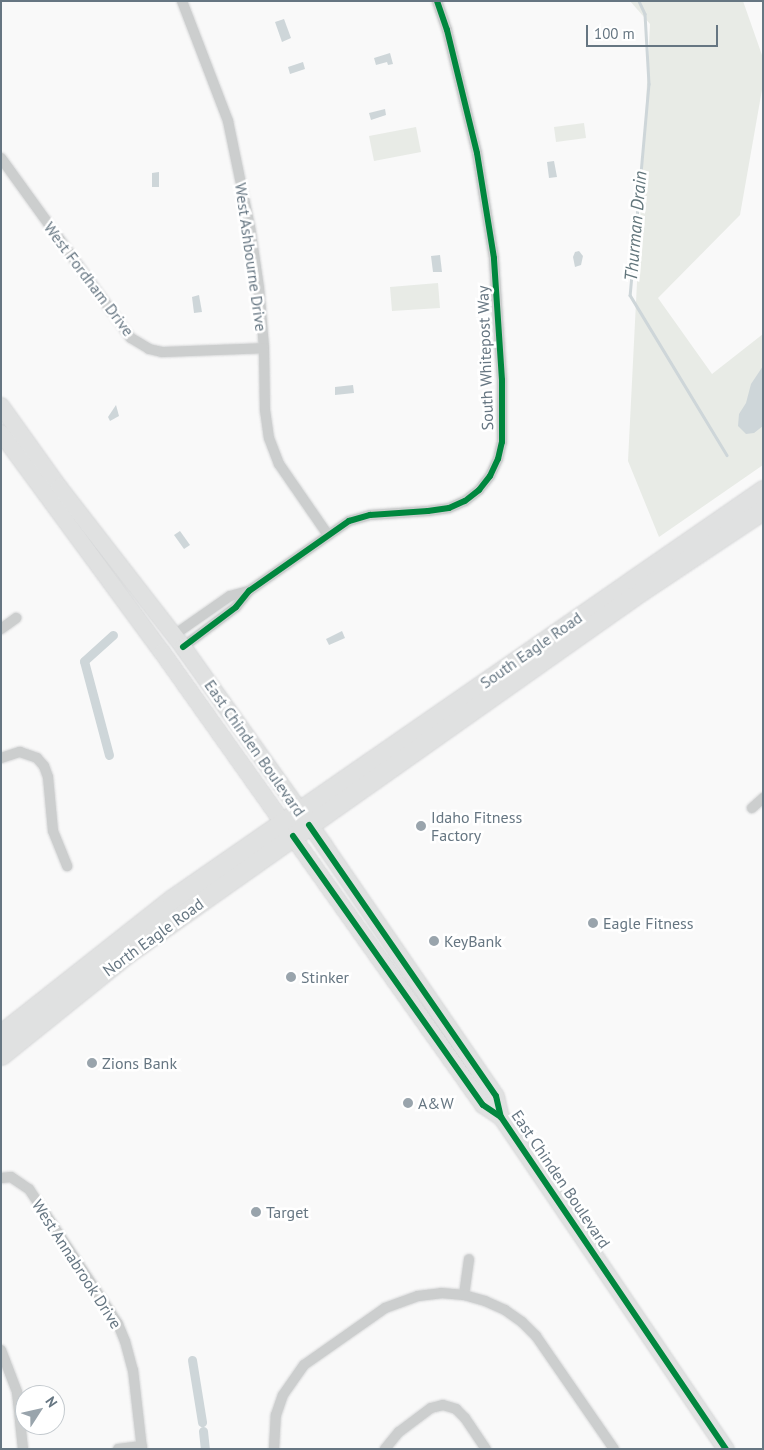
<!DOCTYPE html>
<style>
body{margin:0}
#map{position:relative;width:764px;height:1450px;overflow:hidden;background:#f9f9f9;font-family:"PT Sans",sans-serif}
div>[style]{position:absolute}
.green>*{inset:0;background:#e8ebe6}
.water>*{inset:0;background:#ced6d9}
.stream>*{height:2.5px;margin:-1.25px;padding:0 1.25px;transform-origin:1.25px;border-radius:1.25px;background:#ced6d9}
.canal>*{height:9px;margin:-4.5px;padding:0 4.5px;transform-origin:4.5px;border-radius:4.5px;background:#ced6d9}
.roads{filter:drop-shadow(0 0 1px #d5d6d7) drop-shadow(0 0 1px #d5d6d7)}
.street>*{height:10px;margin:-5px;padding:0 5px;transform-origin:5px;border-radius:5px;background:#cccece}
.primary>*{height:16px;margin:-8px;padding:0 8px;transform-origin:8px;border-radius:8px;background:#e0e1e1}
.highway>*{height:19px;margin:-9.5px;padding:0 9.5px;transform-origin:9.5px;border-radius:9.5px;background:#e0e1e1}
.cycleway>*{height:6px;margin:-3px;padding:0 3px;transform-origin:3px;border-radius:3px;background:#00873e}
.dots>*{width:14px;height:14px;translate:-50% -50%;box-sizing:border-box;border:2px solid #fff;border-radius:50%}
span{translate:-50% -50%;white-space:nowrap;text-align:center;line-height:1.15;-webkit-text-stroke:5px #fff;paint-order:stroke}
.street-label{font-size:16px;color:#667682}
.poi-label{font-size:16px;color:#667682}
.left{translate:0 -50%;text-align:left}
.water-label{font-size:18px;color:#61757b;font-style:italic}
.frame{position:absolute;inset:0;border:2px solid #667682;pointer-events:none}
.north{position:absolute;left:15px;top:1385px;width:50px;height:50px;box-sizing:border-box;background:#fff;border:1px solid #c2c8cd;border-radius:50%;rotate:55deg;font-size:14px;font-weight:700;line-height:20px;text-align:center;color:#667682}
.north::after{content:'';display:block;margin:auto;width:18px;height:22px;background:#99a4ac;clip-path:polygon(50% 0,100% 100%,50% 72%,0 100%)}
.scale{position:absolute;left:586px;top:25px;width:132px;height:22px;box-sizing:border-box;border:2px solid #667682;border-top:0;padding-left:6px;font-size:15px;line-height:18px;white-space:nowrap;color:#667682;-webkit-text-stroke:4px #fff;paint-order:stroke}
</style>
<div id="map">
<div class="green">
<div style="clip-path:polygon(630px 1px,743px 1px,763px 58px,763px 84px,740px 215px,658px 298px,712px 374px,763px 334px,763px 465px,659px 537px,628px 461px,650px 24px)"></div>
<div style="clip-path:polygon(584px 123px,586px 138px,556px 142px,554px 127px)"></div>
<div style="clip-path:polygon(416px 127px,421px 152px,374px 161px,369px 136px)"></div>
<div style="clip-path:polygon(438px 283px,440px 308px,392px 311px,390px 287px)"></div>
</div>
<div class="water">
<div style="clip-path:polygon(284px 19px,291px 38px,282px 42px,275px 22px)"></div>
<div style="clip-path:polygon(390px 53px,393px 64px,388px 65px,387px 62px,376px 65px,374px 58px)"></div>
<div style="clip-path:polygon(303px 62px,305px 69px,290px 74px,288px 67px)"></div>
<div style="clip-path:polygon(385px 109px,386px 115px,371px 120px,369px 113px)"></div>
<div style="clip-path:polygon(554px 161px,557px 177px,549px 178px,547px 162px)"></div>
<div style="clip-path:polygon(159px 172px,159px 187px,152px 187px,152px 173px)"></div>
<div style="clip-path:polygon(579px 251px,583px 256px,581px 265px,575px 267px,573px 257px,575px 252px)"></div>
<div style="clip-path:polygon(440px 255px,442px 272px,433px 272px,431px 256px)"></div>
<div style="clip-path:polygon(199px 295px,202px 312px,194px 313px,192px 297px)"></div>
<div style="clip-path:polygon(763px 366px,763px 426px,754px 433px,746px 434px,738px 426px,739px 414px,746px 403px,751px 384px)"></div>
<div style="clip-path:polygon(353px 385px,354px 393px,335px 395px,335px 387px)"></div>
<div style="clip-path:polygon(116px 405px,119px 416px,110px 421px,108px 417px)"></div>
<div style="clip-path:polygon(180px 531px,190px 545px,184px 549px,174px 535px)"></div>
<div style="clip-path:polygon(342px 631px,345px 638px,329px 645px,326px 639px)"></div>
</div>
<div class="stream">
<div style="left:639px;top:1px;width:14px;rotate:65deg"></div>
<div style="left:645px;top:14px;width:70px;rotate:86.7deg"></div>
<div style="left:649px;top:84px;width:212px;rotate:95.1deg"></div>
<div style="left:630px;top:295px;width:187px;rotate:58.8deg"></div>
</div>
<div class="canal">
<div style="left:109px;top:755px;width:97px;rotate:-104.9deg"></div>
<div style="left:84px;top:661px;width:39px;rotate:-42deg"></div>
<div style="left:192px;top:1360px;width:63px;rotate:80.8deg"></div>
<div style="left:203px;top:1431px;width:18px;rotate:84deg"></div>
</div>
<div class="roads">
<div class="street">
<div style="left:182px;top:1px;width:129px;rotate:69deg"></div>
<div style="left:228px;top:121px;width:108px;rotate:78.3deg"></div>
<div style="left:250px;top:227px;width:62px;rotate:81.6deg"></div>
<div style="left:259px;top:288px;width:60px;rotate:85.2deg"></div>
<div style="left:264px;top:348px;width:62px;rotate:89.1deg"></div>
<div style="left:265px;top:410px;width:28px;rotate:82deg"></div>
<div style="left:269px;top:438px;width:28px;rotate:69deg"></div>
<div style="left:279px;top:464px;width:86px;rotate:55.4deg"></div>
<div style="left:1px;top:158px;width:222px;rotate:54.2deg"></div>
<div style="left:131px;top:338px;width:21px;rotate:31deg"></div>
<div style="left:149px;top:349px;width:13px;rotate:13deg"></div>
<div style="left:162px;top:352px;width:102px;rotate:-2.2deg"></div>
<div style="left:1px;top:629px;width:19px;rotate:-36deg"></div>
<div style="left:174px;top:635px;width:68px;rotate:-34.9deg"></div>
<div style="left:230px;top:596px;width:20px;rotate:-15deg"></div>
<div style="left:183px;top:647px;width:66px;rotate:-37deg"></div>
<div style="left:236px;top:607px;width:21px;rotate:-51deg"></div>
<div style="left:249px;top:591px;width:122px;rotate:-35deg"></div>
<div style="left:349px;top:521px;width:22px;rotate:-16deg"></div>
<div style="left:370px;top:515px;width:58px;rotate:-3.9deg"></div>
<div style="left:428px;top:511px;width:21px;rotate:-8deg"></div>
<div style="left:449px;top:508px;width:17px;rotate:-24deg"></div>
<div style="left:465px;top:501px;width:18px;rotate:-38deg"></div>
<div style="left:479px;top:490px;width:18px;rotate:-52deg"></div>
<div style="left:490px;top:476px;width:19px;rotate:-65deg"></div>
<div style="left:498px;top:459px;width:17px;rotate:-77deg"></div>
<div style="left:502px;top:442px;width:62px;rotate:-90deg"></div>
<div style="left:502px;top:380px;width:122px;rotate:-93.8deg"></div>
<div style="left:494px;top:258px;width:106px;rotate:-99.2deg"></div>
<div style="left:477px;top:153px;width:127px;rotate:-103.7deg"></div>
<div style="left:447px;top:30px;width:31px;rotate:-109deg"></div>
<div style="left:1px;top:758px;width:20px;rotate:-18deg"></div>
<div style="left:20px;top:752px;width:18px;rotate:19deg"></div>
<div style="left:37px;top:758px;width:11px;rotate:49deg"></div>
<div style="left:44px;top:766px;width:12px;rotate:70deg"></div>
<div style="left:48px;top:777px;width:54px;rotate:84.7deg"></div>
<div style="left:53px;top:831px;width:38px;rotate:68deg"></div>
<div style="left:752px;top:808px;width:15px;rotate:-42deg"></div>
<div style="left:1px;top:1178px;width:10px;rotate:-6deg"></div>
<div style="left:11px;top:1177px;width:22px;rotate:34deg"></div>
<div style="left:29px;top:1189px;width:162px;rotate:56.6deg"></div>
<div style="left:118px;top:1324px;width:18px;rotate:68deg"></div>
<div style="left:125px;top:1341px;width:30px;rotate:75deg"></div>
<div style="left:133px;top:1370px;width:80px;rotate:83.5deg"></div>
<div style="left:464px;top:1295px;width:36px;rotate:-82deg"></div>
<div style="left:1px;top:1350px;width:45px;rotate:69.1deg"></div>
<div style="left:17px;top:1392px;width:57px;rotate:84deg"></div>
<div style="left:118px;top:1449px;width:24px;rotate:-7deg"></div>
<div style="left:274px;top:1449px;width:34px;rotate:-87deg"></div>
<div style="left:276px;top:1415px;width:21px;rotate:-71deg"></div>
<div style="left:283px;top:1395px;width:37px;rotate:-55deg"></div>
<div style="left:304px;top:1365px;width:99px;rotate:-35.1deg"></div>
<div style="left:385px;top:1308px;width:35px;rotate:-20deg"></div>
<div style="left:418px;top:1296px;width:23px;rotate:-7deg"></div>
<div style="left:441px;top:1293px;width:23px;rotate:5deg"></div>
<div style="left:464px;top:1295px;width:22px;rotate:16deg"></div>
<div style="left:485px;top:1301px;width:22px;rotate:24deg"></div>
<div style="left:505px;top:1310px;width:21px;rotate:35deg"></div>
<div style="left:522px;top:1322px;width:20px;rotate:45deg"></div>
<div style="left:536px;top:1336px;width:137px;rotate:55.4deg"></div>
<div style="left:385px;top:1449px;width:22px;rotate:-51deg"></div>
<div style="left:399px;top:1432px;width:40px;rotate:-37deg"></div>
<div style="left:431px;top:1408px;width:12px;rotate:-14deg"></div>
<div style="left:443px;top:1405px;width:14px;rotate:17deg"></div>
<div style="left:456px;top:1409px;width:13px;rotate:45deg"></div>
<div style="left:465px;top:1418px;width:37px;rotate:56deg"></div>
</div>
<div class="primary">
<div style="left:1px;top:406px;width:100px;rotate:54.4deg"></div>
<div style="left:59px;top:487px;width:202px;rotate:52.2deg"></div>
<div style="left:183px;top:647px;width:243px;rotate:54.5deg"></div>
<div style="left:324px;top:845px;width:304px;rotate:55.6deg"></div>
<div style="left:496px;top:1096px;width:22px;rotate:77deg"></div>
<div style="left:501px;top:1117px;width:401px;rotate:55.9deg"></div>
<div style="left:1px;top:433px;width:272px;rotate:53.7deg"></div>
<div style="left:162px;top:652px;width:555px;rotate:54.68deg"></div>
<div style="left:483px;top:1105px;width:22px;rotate:34deg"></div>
</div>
<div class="highway">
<div style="left:1px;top:1034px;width:218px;rotate:-38.3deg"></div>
<div style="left:172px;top:899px;width:719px;rotate:-34.69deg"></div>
<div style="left:1px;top:1055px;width:163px;rotate:-38.8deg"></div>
<div style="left:128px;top:953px;width:628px;rotate:-35.21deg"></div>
<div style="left:641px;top:591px;width:146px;rotate:-33.6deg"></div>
</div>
</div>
<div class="cycleway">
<div style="left:183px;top:647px;width:66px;rotate:-37deg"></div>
<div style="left:236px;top:607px;width:21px;rotate:-51deg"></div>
<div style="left:249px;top:591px;width:122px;rotate:-35deg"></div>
<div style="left:349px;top:521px;width:22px;rotate:-16deg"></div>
<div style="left:370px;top:515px;width:58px;rotate:-3.9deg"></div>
<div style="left:428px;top:511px;width:21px;rotate:-8deg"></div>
<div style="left:449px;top:508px;width:17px;rotate:-24deg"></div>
<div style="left:465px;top:501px;width:18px;rotate:-38deg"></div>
<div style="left:479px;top:490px;width:18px;rotate:-52deg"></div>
<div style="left:490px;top:476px;width:19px;rotate:-65deg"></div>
<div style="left:498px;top:459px;width:17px;rotate:-77deg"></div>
<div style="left:502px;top:442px;width:62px;rotate:-90deg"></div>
<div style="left:502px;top:380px;width:122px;rotate:-93.8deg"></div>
<div style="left:494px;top:258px;width:106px;rotate:-99.2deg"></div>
<div style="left:477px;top:153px;width:127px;rotate:-103.7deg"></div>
<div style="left:447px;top:30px;width:31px;rotate:-109deg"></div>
<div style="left:309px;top:825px;width:329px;rotate:55.4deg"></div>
<div style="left:496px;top:1096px;width:22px;rotate:77deg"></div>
<div style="left:501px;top:1117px;width:401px;rotate:55.9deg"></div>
<div style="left:293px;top:836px;width:329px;rotate:54.8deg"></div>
<div style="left:483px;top:1105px;width:22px;rotate:34deg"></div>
</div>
<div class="dots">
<div style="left:421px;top:826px;background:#99a4ac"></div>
<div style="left:593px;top:923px;background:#99a4ac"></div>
<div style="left:434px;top:941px;background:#99a4ac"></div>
<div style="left:291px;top:977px;background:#99a4ac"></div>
<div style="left:92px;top:1063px;background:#99a4ac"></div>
<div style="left:408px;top:1103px;background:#99a4ac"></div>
<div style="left:256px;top:1212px;background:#99a4ac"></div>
</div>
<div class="street-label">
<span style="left:251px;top:257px;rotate:82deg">West Ashbourne Drive</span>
<span style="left:89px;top:279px;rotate:53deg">West Fordham Drive</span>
<span style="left:485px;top:358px;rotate:-92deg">South Whitepost Way</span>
<span style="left:531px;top:650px;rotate:-35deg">South Eagle Road</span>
<span style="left:255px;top:748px;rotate:55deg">East Chinden Boulevard</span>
<span style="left:153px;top:937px;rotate:-36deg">North Eagle Road</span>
<span style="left:561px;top:1179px;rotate:56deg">East Chinden Boulevard</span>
<span style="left:77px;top:1264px;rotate:57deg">West Annabrook Drive</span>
</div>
<div class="poi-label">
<span class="left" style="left:431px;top:826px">Idaho Fitness<br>Factory</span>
<span class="left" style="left:603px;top:923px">Eagle Fitness</span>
<span class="left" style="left:444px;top:941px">KeyBank</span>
<span class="left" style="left:301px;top:977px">Stinker</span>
<span class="left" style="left:102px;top:1063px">Zions Bank</span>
<span class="left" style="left:418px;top:1103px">A&amp;W</span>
<span class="left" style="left:266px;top:1212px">Target</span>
</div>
<div class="water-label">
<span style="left:636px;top:226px;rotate:-85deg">Thurman Drain</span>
</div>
<div class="frame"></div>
<div class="north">N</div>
<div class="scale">100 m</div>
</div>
